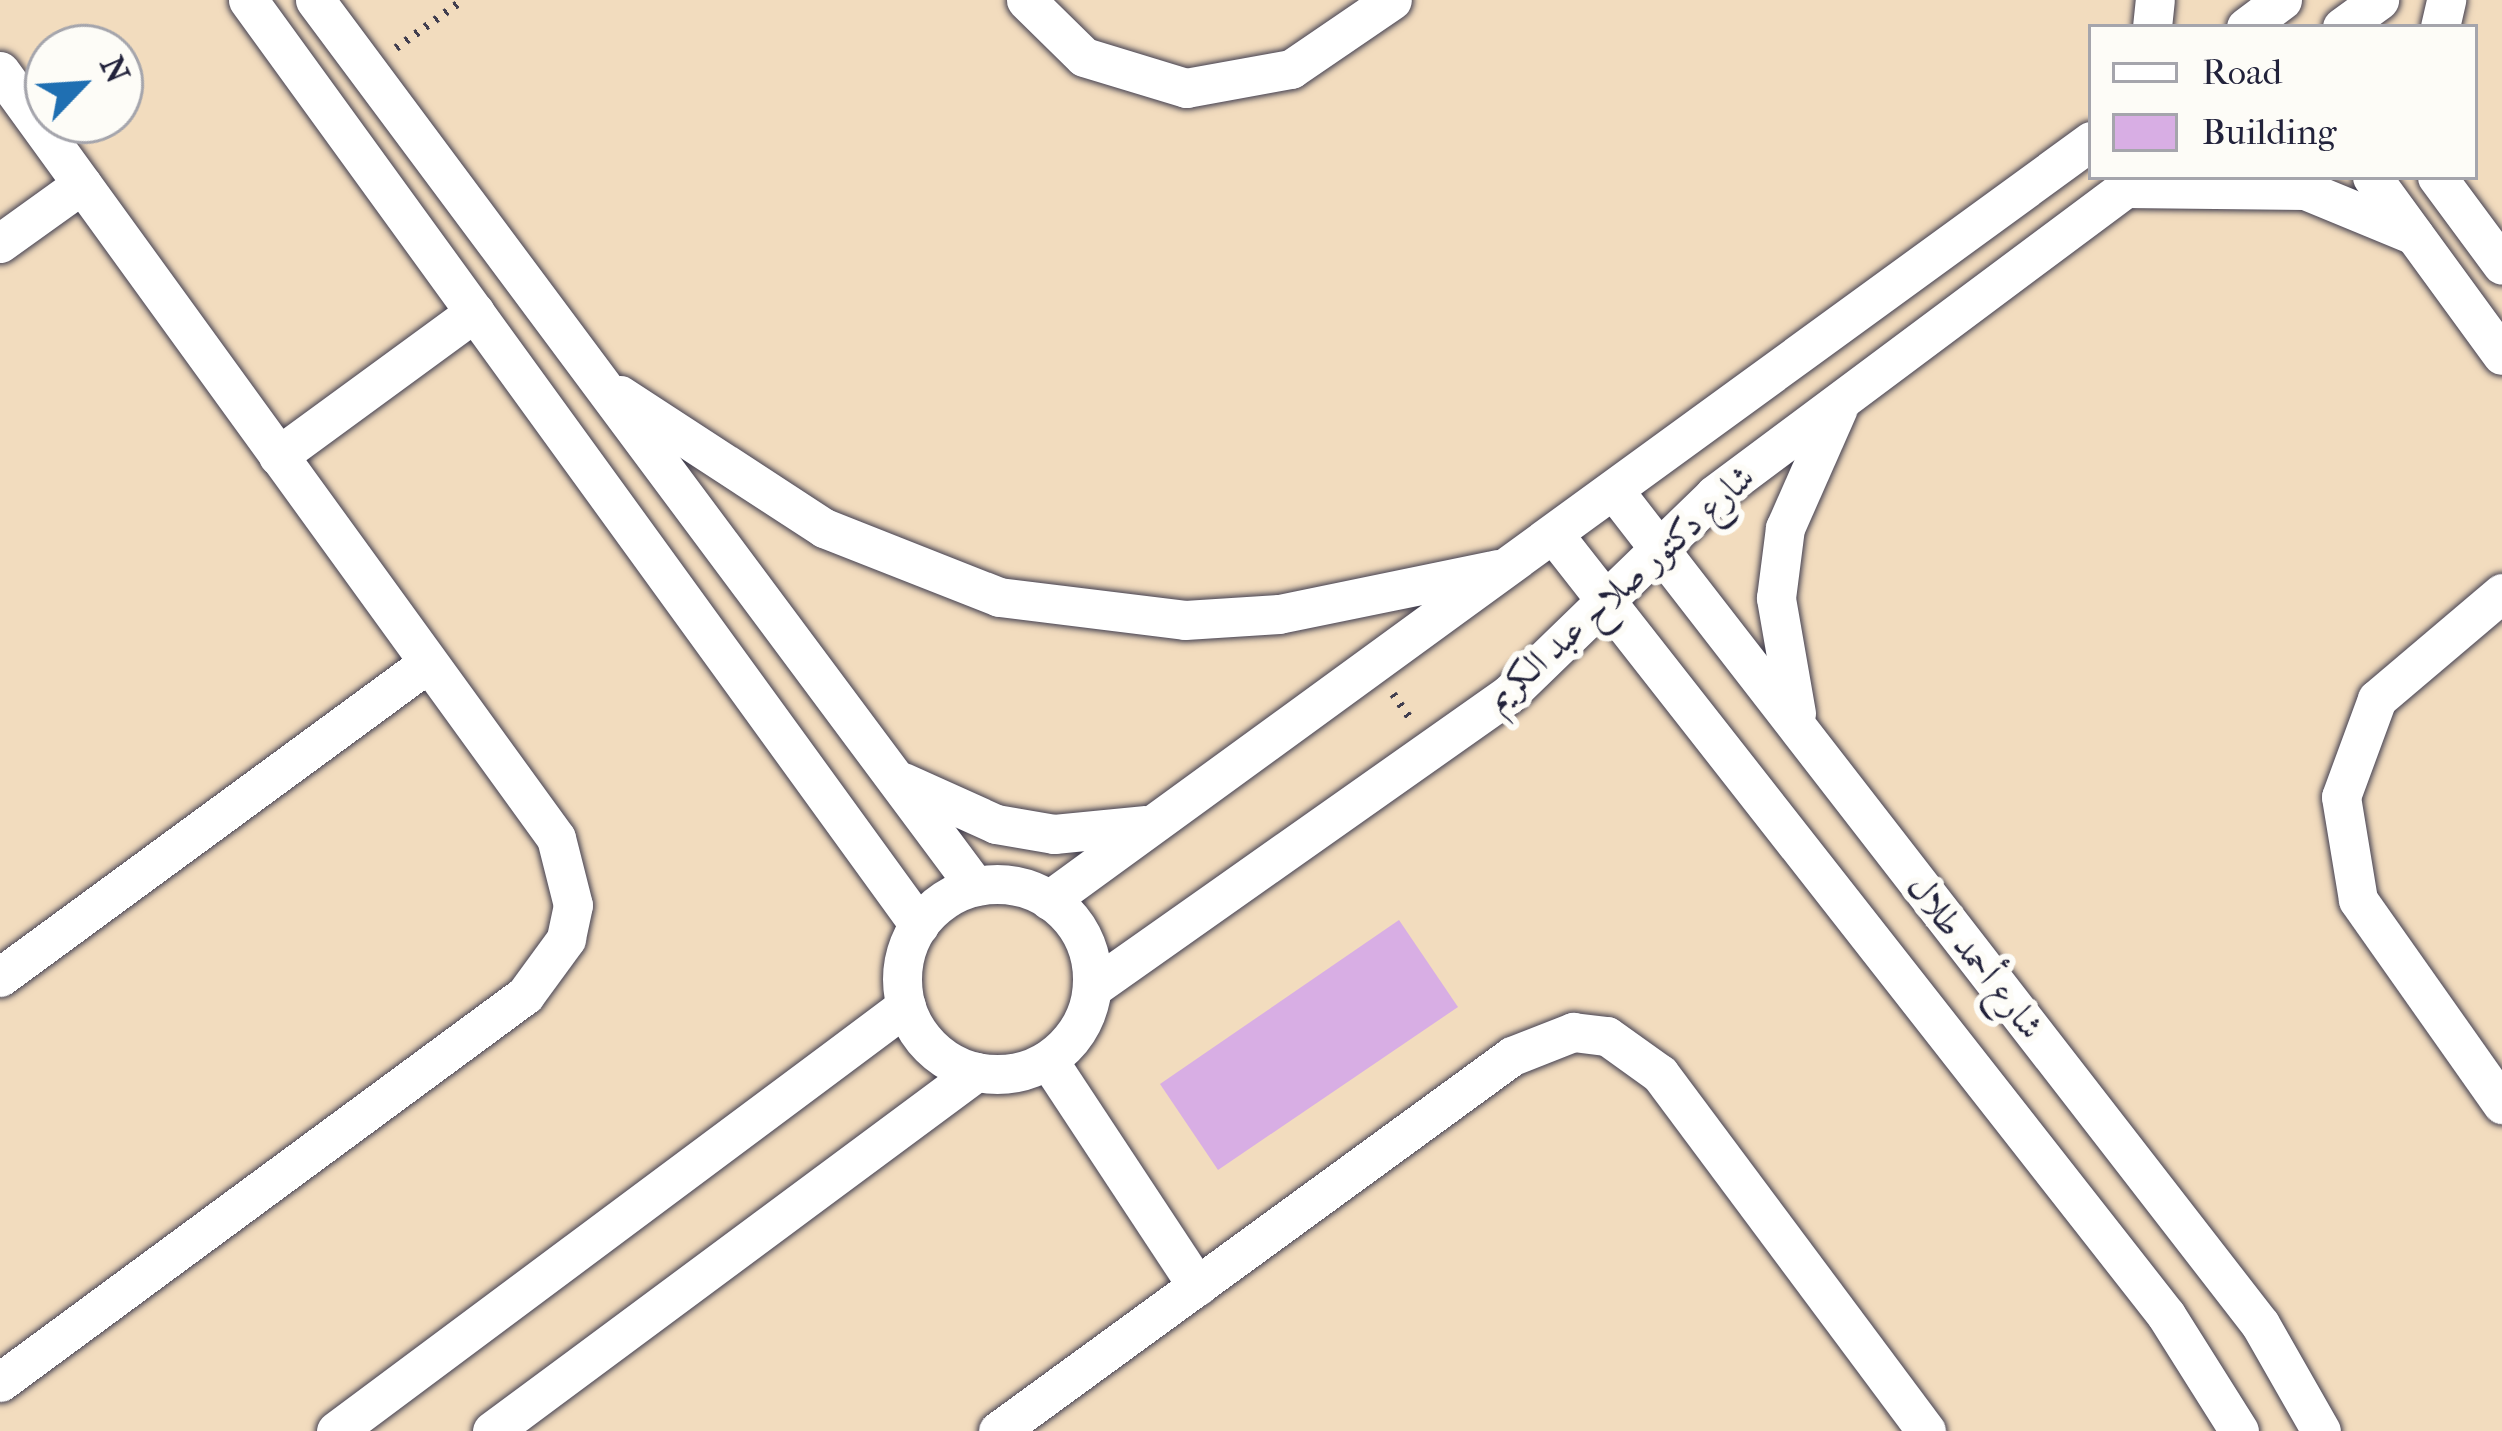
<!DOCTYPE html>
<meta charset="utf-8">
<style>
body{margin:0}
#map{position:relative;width:2502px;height:1431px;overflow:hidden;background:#f2dcbe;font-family:"IM FELL French Canon",Amiri,serif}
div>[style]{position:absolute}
.building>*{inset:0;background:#d8aee4}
.path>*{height:8px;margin-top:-4px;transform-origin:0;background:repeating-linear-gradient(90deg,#413e4f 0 3px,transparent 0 12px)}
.roads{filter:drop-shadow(0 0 3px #413e4f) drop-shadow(0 0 3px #413e4f)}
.minor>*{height:39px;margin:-19.5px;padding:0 19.5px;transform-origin:19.5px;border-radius:19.5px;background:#fff}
.minor>.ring{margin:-19.5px;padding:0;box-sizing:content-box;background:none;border:39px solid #fff;border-radius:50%}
span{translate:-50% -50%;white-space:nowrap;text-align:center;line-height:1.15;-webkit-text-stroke:12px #fdfcf7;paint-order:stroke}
.street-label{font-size:36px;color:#22223b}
.legend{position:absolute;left:2088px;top:24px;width:390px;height:156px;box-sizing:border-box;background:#fdfcf7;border:3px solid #a5a5ac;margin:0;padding:15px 21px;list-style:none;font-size:36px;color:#22223b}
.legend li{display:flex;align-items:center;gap:24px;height:60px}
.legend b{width:60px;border:3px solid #a5a5ac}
.north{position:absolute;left:24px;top:24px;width:120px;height:120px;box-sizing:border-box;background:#fdfcf7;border:3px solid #a5a5ac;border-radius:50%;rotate:65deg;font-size:33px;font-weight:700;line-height:48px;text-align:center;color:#22223b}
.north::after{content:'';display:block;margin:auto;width:42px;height:54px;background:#1f6fb2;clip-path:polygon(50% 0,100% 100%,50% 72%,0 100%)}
</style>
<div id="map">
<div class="building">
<div style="clip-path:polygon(1399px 920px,1458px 1007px,1218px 1170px,1160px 1084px)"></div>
</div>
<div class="path">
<div style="left:396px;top:48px;width:82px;rotate:-35.6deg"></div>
<div style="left:1393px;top:694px;width:33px;rotate:55deg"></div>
</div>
<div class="roads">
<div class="minor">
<div style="left:248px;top:0;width:1143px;rotate:54.04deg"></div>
<div style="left:315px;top:0;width:1105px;rotate:53.32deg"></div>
<div style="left:1026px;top:0;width:81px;rotate:44.5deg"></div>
<div style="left:1084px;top:57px;width:107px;rotate:16.9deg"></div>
<div style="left:1186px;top:88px;width:107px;rotate:-10.3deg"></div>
<div style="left:1291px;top:69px;width:122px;rotate:-34.3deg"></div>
<div style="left:2152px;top:27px;width:27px;rotate:-84deg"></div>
<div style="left:2246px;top:27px;width:45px;rotate:-36.9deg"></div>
<div style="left:2342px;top:27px;width:46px;rotate:-36.1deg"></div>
<div style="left:2440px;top:27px;width:28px;rotate:-77deg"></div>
<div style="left:0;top:71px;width:947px;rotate:54.06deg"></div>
<div style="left:556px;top:838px;width:69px;rotate:75.8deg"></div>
<div style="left:573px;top:905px;width:35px;rotate:102deg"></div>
<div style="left:566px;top:939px;width:69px;rotate:126.2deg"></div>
<div style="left:525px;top:995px;width:652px;rotate:143.6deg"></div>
<div style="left:2372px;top:177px;width:220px;rotate:53.9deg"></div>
<div style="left:2437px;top:177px;width:109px;rotate:53.5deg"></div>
<div style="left:2125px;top:188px;width:180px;rotate:0.6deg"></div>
<div style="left:2305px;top:190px;width:118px;rotate:22.4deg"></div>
<div style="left:0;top:243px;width:101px;rotate:-35.7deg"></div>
<div style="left:620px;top:395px;width:244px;rotate:33.1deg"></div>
<div style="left:824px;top:528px;width:188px;rotate:21.5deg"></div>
<div style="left:999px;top:597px;width:187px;rotate:7deg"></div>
<div style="left:1185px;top:620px;width:94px;rotate:-3.7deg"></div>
<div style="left:1279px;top:614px;width:224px;rotate:-11.6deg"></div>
<div style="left:278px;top:456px;width:244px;rotate:-36.2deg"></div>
<div style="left:1615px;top:492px;width:1053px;rotate:52.22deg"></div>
<div style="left:2260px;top:1324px;width:123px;rotate:60.3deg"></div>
<div style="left:1555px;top:536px;width:990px;rotate:51.89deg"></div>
<div style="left:2166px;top:1315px;width:137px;rotate:57.8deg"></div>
<div style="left:2502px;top:593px;width:164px;rotate:139.7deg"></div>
<div style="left:2377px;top:699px;width:104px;rotate:110.2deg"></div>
<div style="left:2341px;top:797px;width:104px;rotate:80.6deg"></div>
<div style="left:2358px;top:900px;width:250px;rotate:54.8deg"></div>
<div style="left:1796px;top:713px;width:117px;rotate:-99.9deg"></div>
<div style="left:1776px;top:598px;width:71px;rotate:-82.7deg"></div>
<div style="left:1785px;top:528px;width:131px;rotate:-66.2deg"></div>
<div style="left:903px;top:782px;width:102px;rotate:24.3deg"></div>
<div style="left:996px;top:824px;width:59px;rotate:9.8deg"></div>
<div style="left:1054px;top:834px;width:90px;rotate:-5.7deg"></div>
<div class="ring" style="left:902px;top:884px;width:151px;height:151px"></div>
<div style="left:1049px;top:900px;width:1289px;rotate:-36.07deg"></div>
<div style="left:0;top:977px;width:531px;rotate:-36.27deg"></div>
<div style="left:1092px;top:988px;width:510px;rotate:-35.19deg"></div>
<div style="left:1509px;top:694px;width:286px;rotate:-44.1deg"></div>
<div style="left:1714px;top:495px;width:532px;rotate:-36.74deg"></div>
<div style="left:1048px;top:1060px;width:271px;rotate:56.6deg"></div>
<div style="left:336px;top:1431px;width:711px;rotate:-36.71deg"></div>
<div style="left:492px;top:1431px;width:603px;rotate:-36.57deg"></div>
<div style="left:998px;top:1431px;width:636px;rotate:-36.11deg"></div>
<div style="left:1512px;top:1056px;width:66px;rotate:-21.5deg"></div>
<div style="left:1573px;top:1032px;width:34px;rotate:7deg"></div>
<div style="left:1607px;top:1036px;width:65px;rotate:35.6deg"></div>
<div style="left:1660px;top:1074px;width:445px;rotate:53.3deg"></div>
</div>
</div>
<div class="street-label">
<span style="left:1620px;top:588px;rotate:-42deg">شارع دكتور صلاح عبد الكريم</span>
<span style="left:1975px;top:957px;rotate:52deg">شارع أحمد طلال</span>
</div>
<ul class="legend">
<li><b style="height:15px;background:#fff"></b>Road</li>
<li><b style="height:33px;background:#d8aee4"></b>Building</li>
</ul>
<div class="north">N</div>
</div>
